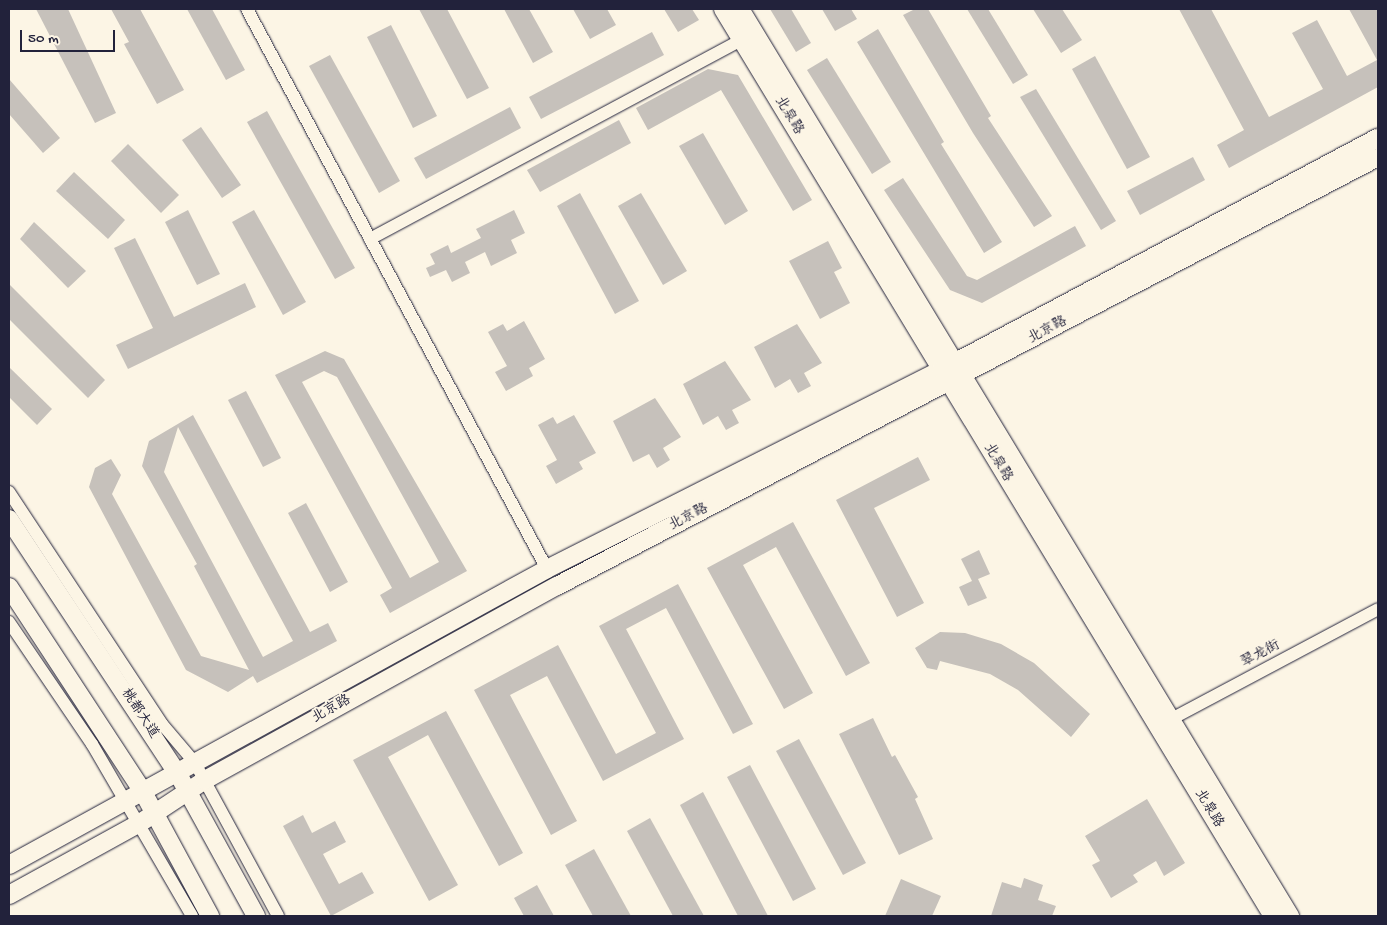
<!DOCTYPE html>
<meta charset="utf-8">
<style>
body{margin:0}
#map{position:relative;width:1387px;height:925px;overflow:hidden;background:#fcf5e5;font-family:"Gochi Hand","LXGW WenKai TC",sans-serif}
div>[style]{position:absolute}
.building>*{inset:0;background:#c6c1bb}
.roads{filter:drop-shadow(0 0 1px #22223b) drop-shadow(0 0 1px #22223b)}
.street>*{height:12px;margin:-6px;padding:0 6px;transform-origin:6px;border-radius:6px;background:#fcf5e5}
.secondary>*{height:18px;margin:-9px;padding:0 9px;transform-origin:9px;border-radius:9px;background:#fcf5e5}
span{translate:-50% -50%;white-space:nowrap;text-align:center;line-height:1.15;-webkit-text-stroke:4px #fcf5e5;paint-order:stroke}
.street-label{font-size:14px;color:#22223b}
.frame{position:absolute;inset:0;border:10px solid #22223b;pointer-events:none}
.scale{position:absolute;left:20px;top:30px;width:95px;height:22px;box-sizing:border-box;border:2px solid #22223b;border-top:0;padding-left:6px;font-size:15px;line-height:18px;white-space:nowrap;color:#22223b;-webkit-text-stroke:4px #fcf5e5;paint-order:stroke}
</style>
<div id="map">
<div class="building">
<div style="clip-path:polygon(36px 9px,68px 9px,116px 113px,95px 123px)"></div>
<div style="clip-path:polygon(111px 9px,140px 9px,184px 90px,157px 104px,124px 44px,129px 42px)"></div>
<div style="clip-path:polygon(187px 9px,212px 9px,245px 70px,226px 80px)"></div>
<div style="clip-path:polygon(419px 9px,447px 9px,489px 88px,467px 99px)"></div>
<div style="clip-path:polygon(504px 9px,529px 9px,553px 52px,533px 63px)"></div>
<div style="clip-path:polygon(573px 9px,607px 9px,616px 25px,590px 39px)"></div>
<div style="clip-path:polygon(664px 9px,692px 9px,699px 20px,678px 32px)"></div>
<div style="clip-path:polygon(770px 9px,791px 9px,811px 43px,796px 52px)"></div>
<div style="clip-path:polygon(822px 9px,851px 9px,857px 19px,835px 31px)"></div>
<div style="clip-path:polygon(915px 9px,928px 9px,991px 116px,988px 118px,1052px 216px,1034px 227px,973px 133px,903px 15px)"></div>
<div style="clip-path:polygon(967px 9px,988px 9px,1028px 75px,1013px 84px)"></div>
<div style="clip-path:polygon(1033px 9px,1062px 9px,1082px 40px,1061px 53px)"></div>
<div style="clip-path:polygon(1179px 9px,1211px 9px,1269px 117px,1323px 89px,1292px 33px,1317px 20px,1347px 76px,1377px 60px,1349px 9px,1378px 9px,1378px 87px,1229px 168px,1217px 145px,1244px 130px)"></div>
<div style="clip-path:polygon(391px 25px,437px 116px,413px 128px,367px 37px)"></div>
<div style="clip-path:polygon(878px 29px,944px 142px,941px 144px,1002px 242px,984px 253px,857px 42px)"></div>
<div style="clip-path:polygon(652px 32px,664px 55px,541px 119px,529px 97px)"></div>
<div style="clip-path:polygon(330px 55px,400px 181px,379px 193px,309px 66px)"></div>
<div style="clip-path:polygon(1095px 56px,1150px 157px,1127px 169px,1072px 69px)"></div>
<div style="clip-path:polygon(827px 58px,891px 162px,872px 174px,807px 70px)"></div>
<div style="clip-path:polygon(708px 69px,738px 75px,812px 200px,793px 211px,721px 90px,648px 130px,636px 108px)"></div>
<div style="clip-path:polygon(9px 79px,60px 138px,43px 153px,9px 114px)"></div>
<div style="clip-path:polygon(1036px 89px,1116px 221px,1101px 230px,1020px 97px)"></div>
<div style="clip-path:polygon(510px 107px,521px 128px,426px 179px,414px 158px)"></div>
<div style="clip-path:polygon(267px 111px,355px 268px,335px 279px,247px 122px)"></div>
<div style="clip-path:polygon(619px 120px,631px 143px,540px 192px,527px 170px)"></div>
<div style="clip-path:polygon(201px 127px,241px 185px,222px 198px,182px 140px)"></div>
<div style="clip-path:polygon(703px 133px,748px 211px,725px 225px,679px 146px)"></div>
<div style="clip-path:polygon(128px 144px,179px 195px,161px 213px,111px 161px)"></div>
<div style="clip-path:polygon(1193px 157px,1205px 180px,1140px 215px,1127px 191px)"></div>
<div style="clip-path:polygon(74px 172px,125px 220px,108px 239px,56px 191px)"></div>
<div style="clip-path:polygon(903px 178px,967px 276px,977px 280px,1075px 226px,1086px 246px,982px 303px,950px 290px,884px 190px)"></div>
<div style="clip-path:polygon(580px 193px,639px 301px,615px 314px,557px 206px)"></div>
<div style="clip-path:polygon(641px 193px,687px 271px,663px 285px,618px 206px)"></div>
<div style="clip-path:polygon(188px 210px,220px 274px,197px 285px,165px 222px)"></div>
<div style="clip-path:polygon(254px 210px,306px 302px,283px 315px,232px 222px)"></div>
<div style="clip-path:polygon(514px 210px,525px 233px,511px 240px,517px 253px,491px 266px,485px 252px,465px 262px,470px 273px,452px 282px,446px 270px,430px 277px,426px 268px,435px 264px,430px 254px,448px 245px,451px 253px,481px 238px,476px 229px)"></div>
<div style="clip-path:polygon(34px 222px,86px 271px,68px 288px,20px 239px)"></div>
<div style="clip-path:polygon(135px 238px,174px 317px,245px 283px,256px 307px,128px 369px,116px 345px,153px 328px,114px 248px)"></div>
<div style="clip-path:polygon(828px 241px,842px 268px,834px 272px,850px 303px,820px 319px,789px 261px)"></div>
<div style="clip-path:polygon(9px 284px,105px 380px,88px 398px,9px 319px)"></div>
<div style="clip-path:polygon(524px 321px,545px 359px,529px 368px,533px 376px,506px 391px,495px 372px,507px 366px,488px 332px,503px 324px,507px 331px)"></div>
<div style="clip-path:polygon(797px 324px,822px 363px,804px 373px,811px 386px,798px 393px,790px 379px,775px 388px,754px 347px)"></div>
<div style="clip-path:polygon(evenodd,325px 351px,344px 359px,467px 571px,390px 613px,380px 595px,392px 588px,275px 375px,325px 351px,324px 371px,337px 377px,439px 562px,410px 578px,302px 382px,324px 371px)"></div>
<div style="clip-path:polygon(725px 361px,751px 400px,732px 410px,739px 423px,726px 430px,718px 416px,703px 425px,683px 384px)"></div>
<div style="clip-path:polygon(9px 367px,52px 409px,37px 425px,9px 397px)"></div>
<div style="clip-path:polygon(246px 391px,281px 458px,263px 467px,228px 400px)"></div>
<div style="clip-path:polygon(655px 398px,681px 437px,663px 448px,670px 460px,657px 468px,649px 454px,633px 462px,613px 421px)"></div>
<div style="clip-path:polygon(evenodd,193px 415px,310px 632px,328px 623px,337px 641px,257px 683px,253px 676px,228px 692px,186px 670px,89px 487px,95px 468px,111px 459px,121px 475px,112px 494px,201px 656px,249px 670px,194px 566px,197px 564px,142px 466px,149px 441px,193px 415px,178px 427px,293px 641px,263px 657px,164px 472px,178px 427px)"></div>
<div style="clip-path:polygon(574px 415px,596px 453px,579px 462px,583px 469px,556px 484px,546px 466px,557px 460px,538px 425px,553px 417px,557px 424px)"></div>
<div style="clip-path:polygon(918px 457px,930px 480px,874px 508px,924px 603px,897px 617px,836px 500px)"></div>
<div style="clip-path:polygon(306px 503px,348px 582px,330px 592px,288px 513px)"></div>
<div style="clip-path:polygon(793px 522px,870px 663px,846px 676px,776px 547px,743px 565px,813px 693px,784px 709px,707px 568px)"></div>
<div style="clip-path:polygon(979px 550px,990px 574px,978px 579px,987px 598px,968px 606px,959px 587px,972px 581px,961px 559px)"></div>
<div style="clip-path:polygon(678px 584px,753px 724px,733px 734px,666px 608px,626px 629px,684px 739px,603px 781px,547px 676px,510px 695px,577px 821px,551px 835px,474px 690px,558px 645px,616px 754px,656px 733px,599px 626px)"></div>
<div style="clip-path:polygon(940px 632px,965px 633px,1001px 644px,1034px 663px,1090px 714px,1071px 737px,1018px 690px,990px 674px,940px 661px,937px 670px,927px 668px,915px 648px)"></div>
<div style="clip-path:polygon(446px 711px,523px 853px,499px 866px,428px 735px,388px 757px,458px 885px,429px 901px,353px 760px)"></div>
<div style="clip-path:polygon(873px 718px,892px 757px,895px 755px,918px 797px,915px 799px,933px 839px,899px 855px,839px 734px)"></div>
<div style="clip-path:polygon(799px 739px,866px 863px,843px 875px,776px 751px)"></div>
<div style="clip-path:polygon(750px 765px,816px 889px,793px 901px,727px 777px)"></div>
<div style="clip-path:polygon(703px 792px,768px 916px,738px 916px,680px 805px)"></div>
<div style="clip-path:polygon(1147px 799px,1185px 863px,1164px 876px,1156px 861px,1133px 875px,1138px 882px,1111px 898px,1092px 865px,1100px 861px,1085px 836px)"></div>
<div style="clip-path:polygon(303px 815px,312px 833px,335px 821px,346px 842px,323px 854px,339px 884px,362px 872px,374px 893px,331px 916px,283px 826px)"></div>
<div style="clip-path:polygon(650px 818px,704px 916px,673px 916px,627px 831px)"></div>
<div style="clip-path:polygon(594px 849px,631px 916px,593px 916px,565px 865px)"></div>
<div style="clip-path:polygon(1024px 878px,1043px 885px,1038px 900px,1056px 906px,1052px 916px,991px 916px,1002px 882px,1021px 888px)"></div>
<div style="clip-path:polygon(901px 879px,941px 896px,932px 916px,885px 916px)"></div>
<div style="clip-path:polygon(537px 885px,554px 916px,524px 916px,514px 898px)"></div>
</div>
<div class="roads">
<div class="street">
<div style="left:247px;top:9px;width:635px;rotate:61.82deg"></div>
<div style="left:370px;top:239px;width:429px;rotate:-28.2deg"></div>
<div style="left:9px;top:492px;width:278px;rotate:56.6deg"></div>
<div style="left:162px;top:724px;width:51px;rotate:49.8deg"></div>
<div style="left:195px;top:763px;width:174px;rotate:61.5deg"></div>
<div style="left:9px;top:622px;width:148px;rotate:55.8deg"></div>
<div style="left:92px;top:744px;width:199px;rotate:59.8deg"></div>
<div style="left:1164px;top:723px;width:242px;rotate:-28deg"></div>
</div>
<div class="secondary">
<div style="left:723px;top:9px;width:1061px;rotate:58.77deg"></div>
<div style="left:740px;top:9px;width:1061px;rotate:58.77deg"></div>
<div style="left:9px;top:519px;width:306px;rotate:56.5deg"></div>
<div style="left:178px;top:774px;width:162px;rotate:61.2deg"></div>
<div style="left:9px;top:587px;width:245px;rotate:56.8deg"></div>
<div style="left:143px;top:792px;width:141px;rotate:61.6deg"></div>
<div style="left:9px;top:865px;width:614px;rotate:-28.82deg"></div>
<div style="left:547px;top:569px;width:441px;rotate:-26.8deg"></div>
<div style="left:941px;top:370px;width:495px;rotate:-28deg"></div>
<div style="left:9px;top:895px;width:149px;rotate:-28.8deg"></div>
<div style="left:140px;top:823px;width:78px;rotate:-33.5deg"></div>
<div style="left:205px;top:780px;width:402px;rotate:-28.9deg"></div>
<div style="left:557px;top:586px;width:926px;rotate:-27.59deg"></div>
</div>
</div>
<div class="street-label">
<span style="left:788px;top:116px;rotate:59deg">北泉路</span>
<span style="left:1048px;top:331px;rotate:-28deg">北京路</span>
<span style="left:997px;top:463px;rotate:59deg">北泉路</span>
<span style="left:689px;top:518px;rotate:-27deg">北京路</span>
<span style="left:1261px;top:655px;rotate:-28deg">翠龙街</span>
<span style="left:332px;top:710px;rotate:-29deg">北京路</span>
<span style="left:139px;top:714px;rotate:57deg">桃都大道</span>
<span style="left:1208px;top:809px;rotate:59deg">北泉路</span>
</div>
<div class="frame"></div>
<div class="scale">50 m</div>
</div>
